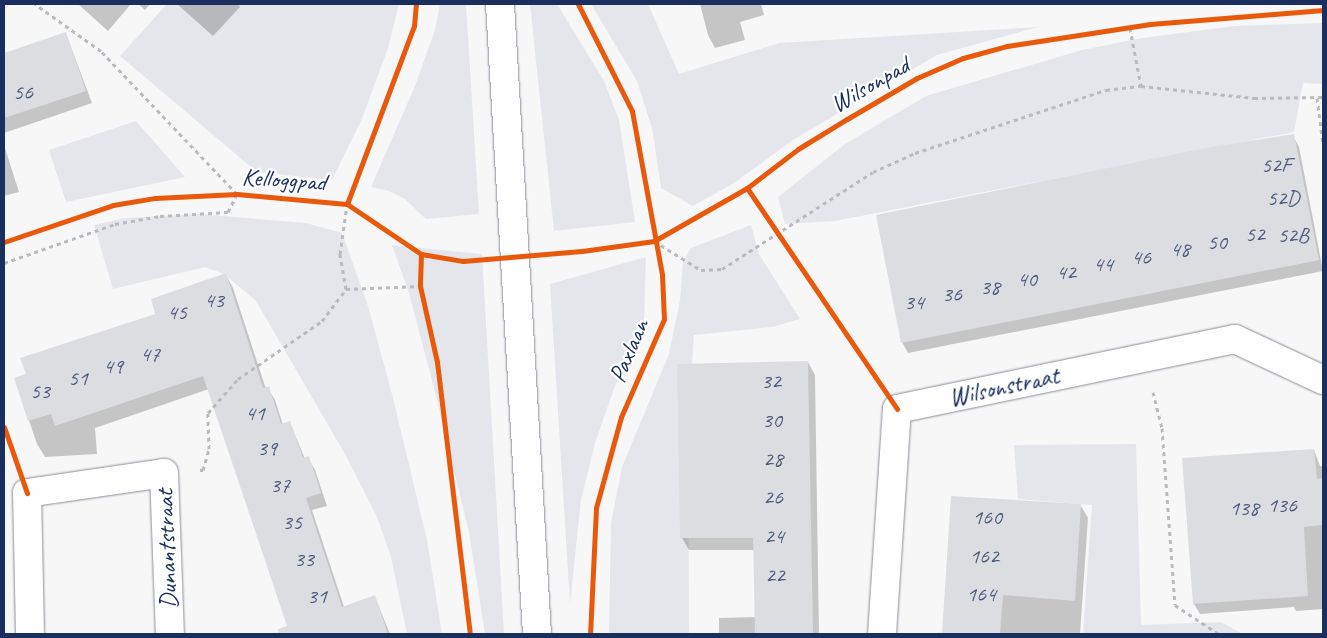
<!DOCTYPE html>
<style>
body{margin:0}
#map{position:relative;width:1327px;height:638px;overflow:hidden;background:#f7f7f8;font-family:Caveat,sans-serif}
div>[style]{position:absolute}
.green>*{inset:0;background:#e5e6ec}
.shadow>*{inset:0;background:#0003}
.building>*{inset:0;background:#dcdde0}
.path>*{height:3px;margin-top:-1.5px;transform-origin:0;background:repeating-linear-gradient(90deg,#b8bbc0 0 4px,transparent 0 8px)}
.roads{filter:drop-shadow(0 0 1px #8a8e97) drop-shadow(0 0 1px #8a8e97)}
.minor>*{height:28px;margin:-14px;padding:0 14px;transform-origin:14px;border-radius:14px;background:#fefefe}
.cycleway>*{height:5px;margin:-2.5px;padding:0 2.5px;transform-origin:2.5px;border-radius:2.5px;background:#e8590c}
span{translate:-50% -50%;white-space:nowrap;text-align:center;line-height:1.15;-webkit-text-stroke:4.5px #fff;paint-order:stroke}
.number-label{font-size:22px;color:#4b5a7e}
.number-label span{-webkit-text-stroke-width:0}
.street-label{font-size:25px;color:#1b2f5e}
.frame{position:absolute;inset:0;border:5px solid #1b2f5e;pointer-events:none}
</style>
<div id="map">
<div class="green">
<div style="clip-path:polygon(167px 4px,399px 4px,388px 48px,362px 119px,332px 180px,257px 172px,120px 56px)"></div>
<div style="clip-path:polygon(440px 4px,466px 4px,479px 214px,426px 219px,405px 199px,389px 191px,371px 187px,415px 86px,435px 30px)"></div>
<div style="clip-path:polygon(530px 4px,557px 4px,604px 81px,619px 120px,635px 222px,554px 231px)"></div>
<div style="clip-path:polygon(591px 4px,648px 4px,679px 74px,779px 43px,1038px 27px,937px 55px,793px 140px,734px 183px,693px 206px,661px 188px,652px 128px,637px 81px)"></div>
<div style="clip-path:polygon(1323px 23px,1323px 84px,1303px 83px,1294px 132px,835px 221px,785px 224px,778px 197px,845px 144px,926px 96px,1082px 50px,1142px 38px,1235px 26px)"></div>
<div style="clip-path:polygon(136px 121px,185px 177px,66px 202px,49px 150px)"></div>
<div style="clip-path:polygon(197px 214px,306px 223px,342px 233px,368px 306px,393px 398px,427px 540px,442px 634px,407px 634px,391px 557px,377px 517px,345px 454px,256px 301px,224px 274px,205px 267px,113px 289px,94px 225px,125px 218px)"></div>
<div style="clip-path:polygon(751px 225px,759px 254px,800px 319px,772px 327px,694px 335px,688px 424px,689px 634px,609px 634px,611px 523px,622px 467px,669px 354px,680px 300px,683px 261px,691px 248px)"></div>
<div style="clip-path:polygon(392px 245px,482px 254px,504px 634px,485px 634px,469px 532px,434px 388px,409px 293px)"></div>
<div style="clip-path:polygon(646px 257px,644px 324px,636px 354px,616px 383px,595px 443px,581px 500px,570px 604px,550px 284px)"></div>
<div style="clip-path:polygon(1136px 444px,1141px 625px,1221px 622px,1243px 634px,1083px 634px,1092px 505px,1018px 499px,1014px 445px)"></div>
</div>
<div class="shadow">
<div style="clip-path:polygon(78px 4px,131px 4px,108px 31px)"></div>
<div style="clip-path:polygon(138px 4px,150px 4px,145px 10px)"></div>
<div style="clip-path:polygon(177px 4px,238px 4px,240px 7px,213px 36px)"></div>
<div style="clip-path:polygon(700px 4px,761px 4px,764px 15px,740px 22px,745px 40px,715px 48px,708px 35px)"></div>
<div style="clip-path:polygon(66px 34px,92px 103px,4px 133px,4px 55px)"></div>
<div style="clip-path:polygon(1293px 136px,1299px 147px,1323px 271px,908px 353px,902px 342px)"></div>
<div style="clip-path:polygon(4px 145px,19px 192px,4px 196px)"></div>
<div style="clip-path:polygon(226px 275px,233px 288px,266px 389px,268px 388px,275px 400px,283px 425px,290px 423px,305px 459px,308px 458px,315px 470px,327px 506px,312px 510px,344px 607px,375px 597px,390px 634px,293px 634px,209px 389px,95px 428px,97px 454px,45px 457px,37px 444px,15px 379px,157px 314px)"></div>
<div style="clip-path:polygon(808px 362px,815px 375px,819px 634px,719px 634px,719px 618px,756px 617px,754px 550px,689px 550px,682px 538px)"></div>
<div style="clip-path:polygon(1314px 450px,1320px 466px,1323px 466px,1323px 609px,1296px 611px,1294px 607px,1200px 614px,1194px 604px)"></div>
<div style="clip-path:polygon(952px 498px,1081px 506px,1088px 518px,1080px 634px,943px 634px)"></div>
</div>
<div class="building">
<div style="clip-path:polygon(66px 32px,86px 91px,4px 118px,4px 53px)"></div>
<div style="clip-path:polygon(1294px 134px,1319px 260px,901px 343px,876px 215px,1211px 147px)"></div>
<div style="clip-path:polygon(226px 273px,263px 388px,269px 386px,281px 424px,290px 421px,303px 458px,309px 456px,321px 493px,306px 498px,342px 607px,375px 595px,388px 634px,279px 634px,278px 629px,287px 626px,203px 376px,55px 426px,51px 414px,28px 421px,14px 378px,26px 374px,20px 358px,155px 314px,151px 299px)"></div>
<div style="clip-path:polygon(808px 361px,813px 633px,755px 634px,753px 538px,680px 538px,677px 364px)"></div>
<div style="clip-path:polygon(1314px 449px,1317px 479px,1323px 478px,1323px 525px,1304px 527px,1308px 596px,1193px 604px,1182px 458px)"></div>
<div style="clip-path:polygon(951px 496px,1081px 504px,1075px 601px,1003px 595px,1000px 634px,942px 634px)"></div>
</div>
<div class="path">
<div style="left:1130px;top:28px;width:59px;rotate:79.3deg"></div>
<div style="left:1317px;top:98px;width:46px;rotate:82.6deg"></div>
<div style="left:654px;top:241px;width:55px;rotate:31.7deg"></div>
<div style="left:701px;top:270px;width:21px;rotate:-3deg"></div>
<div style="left:722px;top:269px;width:179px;rotate:-32.7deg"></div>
<div style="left:873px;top:172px;width:46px;rotate:-24.3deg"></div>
<div style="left:915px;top:153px;width:201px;rotate:-18.3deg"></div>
<div style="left:1106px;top:90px;width:35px;rotate:-7deg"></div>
<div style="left:1141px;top:86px;width:114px;rotate:6.1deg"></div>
<div style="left:1254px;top:98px;width:69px;rotate:-0.8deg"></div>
<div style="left:4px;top:263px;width:118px;rotate:-19.4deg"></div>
<div style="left:115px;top:224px;width:46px;rotate:-10.1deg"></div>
<div style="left:160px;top:216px;width:68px;rotate:-3.4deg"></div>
<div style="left:228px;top:212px;width:20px;rotate:-63deg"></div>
<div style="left:237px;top:194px;width:197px;rotate:-133.6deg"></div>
<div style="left:101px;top:51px;width:81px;rotate:-144.5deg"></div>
<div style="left:346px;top:289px;width:36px;rotate:-100deg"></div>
<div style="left:340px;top:254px;width:50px;rotate:-82deg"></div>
<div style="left:1153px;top:392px;width:37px;rotate:76deg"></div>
<div style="left:1162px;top:428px;width:177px;rotate:85.8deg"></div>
<div style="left:1175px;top:605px;width:53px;rotate:33.4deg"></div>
<div style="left:200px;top:470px;width:3px"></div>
<div style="left:203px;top:470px;width:22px;rotate:-74deg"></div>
<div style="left:209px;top:449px;width:36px;rotate:-92deg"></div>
<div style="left:208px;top:413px;width:45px;rotate:-48.6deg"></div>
<div style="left:238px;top:379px;width:102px;rotate:-34.6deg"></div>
<div style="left:322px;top:321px;width:40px;rotate:-53deg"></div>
<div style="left:346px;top:289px;width:74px;rotate:-2.3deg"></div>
</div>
<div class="roads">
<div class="minor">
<div style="left:500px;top:4px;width:631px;rotate:86.64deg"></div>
<div style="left:30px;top:634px;width:141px;rotate:-91.2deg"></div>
<div style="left:27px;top:493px;width:138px;rotate:-8.3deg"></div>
<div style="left:164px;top:473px;width:161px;rotate:87.9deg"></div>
<div style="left:882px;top:634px;width:225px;rotate:-86.2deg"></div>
<div style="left:897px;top:409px;width:345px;rotate:-11.7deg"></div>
<div style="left:1235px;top:339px;width:97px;rotate:25deg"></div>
</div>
</div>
<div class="cycleway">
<div style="left:578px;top:4px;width:120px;rotate:63.2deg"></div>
<div style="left:632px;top:111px;width:167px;rotate:79.6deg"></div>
<div style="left:662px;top:275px;width:44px;rotate:87.4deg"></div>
<div style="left:664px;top:319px;width:107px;rotate:113.7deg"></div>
<div style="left:621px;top:417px;width:94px;rotate:105.4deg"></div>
<div style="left:596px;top:508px;width:126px;rotate:92.7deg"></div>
<div style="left:747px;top:188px;width:267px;rotate:55.8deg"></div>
<div style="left:347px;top:204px;width:190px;rotate:-69.4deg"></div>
<div style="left:414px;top:26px;width:22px;rotate:-85deg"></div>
<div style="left:4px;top:242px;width:115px;rotate:-18.7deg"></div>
<div style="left:113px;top:205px;width:43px;rotate:-9.5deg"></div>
<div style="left:155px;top:198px;width:82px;rotate:-2.8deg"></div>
<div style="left:237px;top:194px;width:110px;rotate:5.2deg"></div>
<div style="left:347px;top:204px;width:89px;rotate:34deg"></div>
<div style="left:421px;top:254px;width:43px;rotate:9.5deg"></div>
<div style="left:463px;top:261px;width:119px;rotate:-4.8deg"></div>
<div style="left:582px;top:251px;width:73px;rotate:-7.9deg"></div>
<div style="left:654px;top:241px;width:107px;rotate:-29.7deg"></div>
<div style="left:747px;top:188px;width:64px;rotate:-37.4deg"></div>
<div style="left:798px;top:149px;width:57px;rotate:-31.5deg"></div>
<div style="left:847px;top:119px;width:81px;rotate:-30.4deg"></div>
<div style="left:917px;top:78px;width:50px;rotate:-23.5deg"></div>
<div style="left:963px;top:58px;width:46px;rotate:-15.3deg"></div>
<div style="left:1007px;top:46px;width:145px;rotate:-8.7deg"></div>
<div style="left:1150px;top:24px;width:174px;rotate:-4.6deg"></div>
<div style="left:421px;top:254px;width:32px;rotate:92deg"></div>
<div style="left:420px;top:286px;width:78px;rotate:77.4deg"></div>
<div style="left:437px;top:362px;width:274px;rotate:83.1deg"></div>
<div style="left:4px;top:427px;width:70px;rotate:70.8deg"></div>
</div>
<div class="number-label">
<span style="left:23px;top:93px">56</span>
<span style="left:1276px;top:166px">52F</span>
<span style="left:1283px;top:199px">52D</span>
<span style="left:1255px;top:235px">52</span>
<span style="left:1293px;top:236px">52B</span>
<span style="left:1217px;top:243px">50</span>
<span style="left:1180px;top:250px">48</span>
<span style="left:1141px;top:258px">46</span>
<span style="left:1103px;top:265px">44</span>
<span style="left:1066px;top:273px">42</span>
<span style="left:1027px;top:280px">40</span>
<span style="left:990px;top:288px">38</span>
<span style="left:952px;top:295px">36</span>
<span style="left:214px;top:301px">43</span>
<span style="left:914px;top:303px">34</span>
<span style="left:177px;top:313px">45</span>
<span style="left:150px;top:355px">47</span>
<span style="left:113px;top:367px">49</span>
<span style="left:78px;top:379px">51</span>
<span style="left:771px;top:382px">32</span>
<span style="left:40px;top:392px">53</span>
<span style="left:255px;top:414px">41</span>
<span style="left:772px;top:421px">30</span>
<span style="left:267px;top:449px">39</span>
<span style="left:773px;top:460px">28</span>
<span style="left:280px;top:486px">37</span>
<span style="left:773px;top:498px">26</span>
<span style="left:1282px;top:506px">136</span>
<span style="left:1244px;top:509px">138</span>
<span style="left:987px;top:518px">160</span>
<span style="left:292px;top:523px">35</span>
<span style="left:774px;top:537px">24</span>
<span style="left:984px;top:557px">162</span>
<span style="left:304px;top:560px">33</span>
<span style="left:775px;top:576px">22</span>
<span style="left:981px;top:595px">164</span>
<span style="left:317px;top:597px">31</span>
</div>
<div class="street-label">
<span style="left:870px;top:85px;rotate:-30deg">Wilsonpad</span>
<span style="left:284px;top:180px;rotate:4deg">Kelloggpad</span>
<span style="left:629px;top:351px;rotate:-67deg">Paxlaan</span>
<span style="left:1004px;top:387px;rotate:-12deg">Wilsonstraat</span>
<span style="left:167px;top:549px;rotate:-92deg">Dunantstraat</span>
</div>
<div class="frame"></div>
</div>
